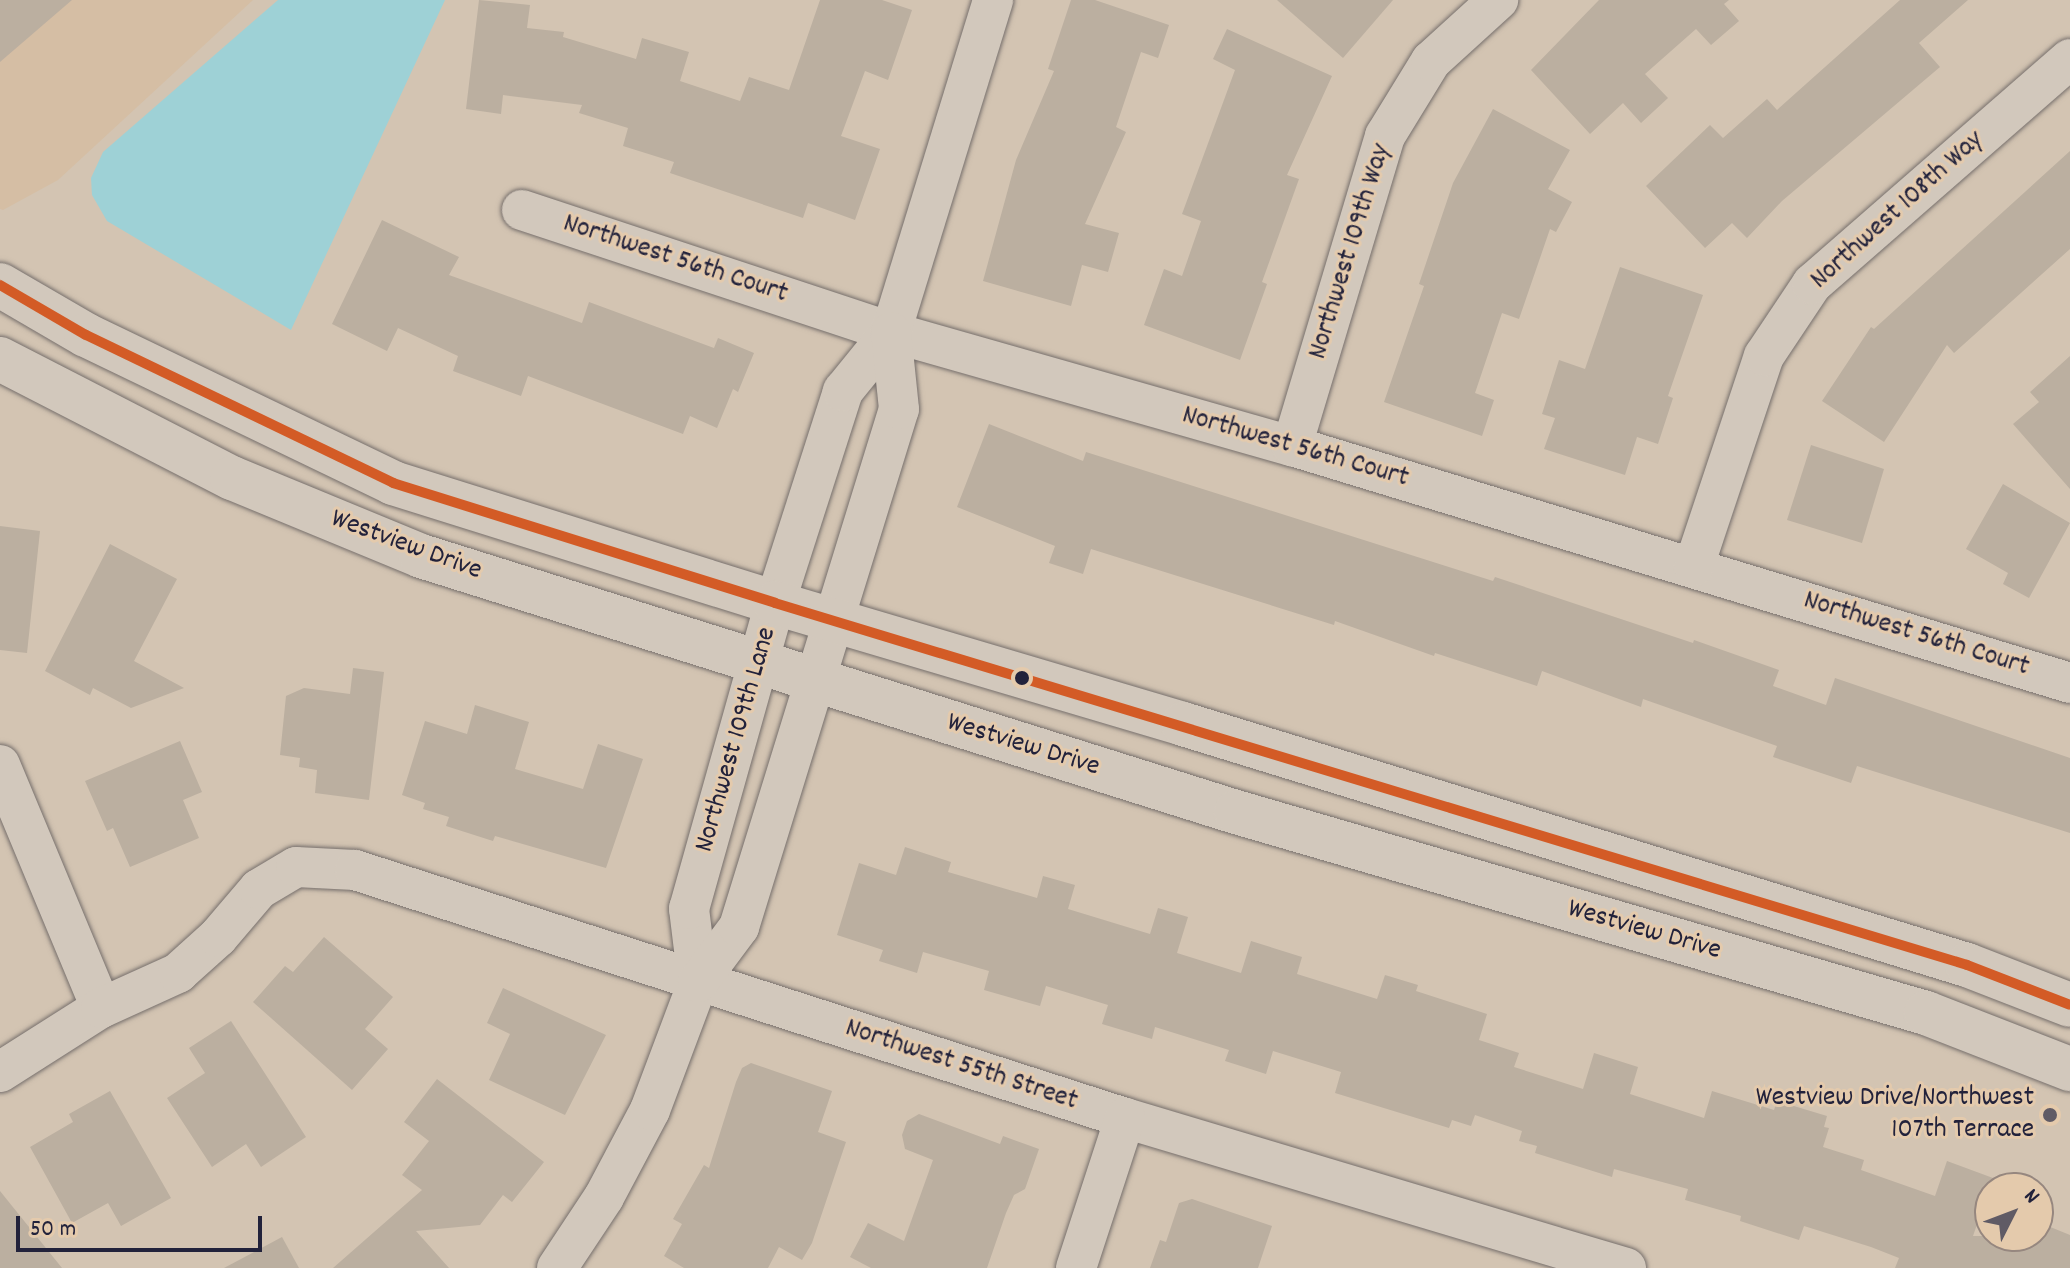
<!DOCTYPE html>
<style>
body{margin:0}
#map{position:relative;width:2070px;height:1268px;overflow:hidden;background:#d3c4b2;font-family:Dekko,sans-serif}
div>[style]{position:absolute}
.built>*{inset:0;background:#d5bea4}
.water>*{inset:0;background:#9ed1d6}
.building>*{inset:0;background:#bbafa0}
.roads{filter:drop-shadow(0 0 2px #766f6c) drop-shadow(0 0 2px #766f6c)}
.minor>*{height:40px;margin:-20px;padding:0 20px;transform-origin:20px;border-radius:20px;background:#d2c8bc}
.tertiary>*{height:44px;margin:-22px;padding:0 22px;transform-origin:22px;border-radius:22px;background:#d2c8bc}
.bus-1>*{height:10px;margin:-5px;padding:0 5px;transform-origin:5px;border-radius:5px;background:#d35b26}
.dots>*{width:22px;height:22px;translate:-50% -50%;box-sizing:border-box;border:4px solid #e4caac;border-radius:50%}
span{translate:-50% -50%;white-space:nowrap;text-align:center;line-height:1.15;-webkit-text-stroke:6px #e4caac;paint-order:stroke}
.street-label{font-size:28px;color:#22223b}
.poi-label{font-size:28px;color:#22223b}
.right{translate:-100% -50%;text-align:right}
.north{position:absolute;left:1974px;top:1172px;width:80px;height:80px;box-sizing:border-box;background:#e4caac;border:2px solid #96877f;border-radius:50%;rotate:48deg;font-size:22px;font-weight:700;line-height:32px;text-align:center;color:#22223b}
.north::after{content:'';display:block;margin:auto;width:28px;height:36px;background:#605b65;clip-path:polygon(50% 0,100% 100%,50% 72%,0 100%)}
.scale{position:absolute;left:16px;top:1216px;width:246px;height:36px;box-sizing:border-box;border:4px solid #22223b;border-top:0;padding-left:10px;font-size:24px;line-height:28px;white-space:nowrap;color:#22223b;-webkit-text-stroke:6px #e4caac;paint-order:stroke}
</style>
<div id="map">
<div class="built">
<div style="clip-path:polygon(0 0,253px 0,58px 180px,3px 210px,0 209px)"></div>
</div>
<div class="water">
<div style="clip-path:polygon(278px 0,445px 0,291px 330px,107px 221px,92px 195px,91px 178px,103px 152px)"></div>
</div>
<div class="building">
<div style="clip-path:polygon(0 0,72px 0,0 62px)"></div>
<div style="clip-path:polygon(479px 0,530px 5px,527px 28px,564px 32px,563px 37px,636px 59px,642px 38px,689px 52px,680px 81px,740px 101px,749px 77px,789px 90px,820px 0,882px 0,912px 10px,888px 80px,865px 71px,841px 136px,880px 149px,855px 220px,808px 203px,803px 218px,670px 173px,674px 162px,623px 146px,628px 128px,579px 113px,582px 105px,503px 95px,501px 114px,466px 109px)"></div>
<div style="clip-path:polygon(1071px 0,1095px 0,1169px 25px,1158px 58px,1141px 52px,1116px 127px,1126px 132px,1085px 224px,1119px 233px,1108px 272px,1082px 265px,1071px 306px,983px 281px,1016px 160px,1054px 71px,1048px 69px)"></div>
<div style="clip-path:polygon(1277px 0,1393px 0,1343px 58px)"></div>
<div style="clip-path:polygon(1599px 0,1729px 0,1724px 4px,1739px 21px,1711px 45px,1696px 29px,1645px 74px,1668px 98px,1641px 123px,1623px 103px,1590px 134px,1531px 70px)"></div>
<div style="clip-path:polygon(1900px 0,1968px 0,1919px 43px,1940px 67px,1782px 201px,1747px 238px,1732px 223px,1705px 248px,1646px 186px,1710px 125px,1723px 138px,1767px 99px,1777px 110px)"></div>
<div style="clip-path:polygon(1227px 29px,1332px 76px,1287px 175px,1299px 179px,1262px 282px,1267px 284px,1240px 360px,1144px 325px,1164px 269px,1182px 276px,1201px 221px,1182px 214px,1235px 70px,1213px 59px)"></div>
<div style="clip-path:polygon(1493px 109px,1570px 150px,1548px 189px,1572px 202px,1556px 232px,1550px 229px,1519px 319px,1502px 313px,1475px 393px,1494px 400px,1482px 436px,1384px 402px,1424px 286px,1419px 284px,1453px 183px)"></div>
<div style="clip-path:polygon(2070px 151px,2070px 249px,1954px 353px,1947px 345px,1884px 442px,1822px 401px,1871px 327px,1874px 329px)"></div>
<div style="clip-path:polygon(382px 220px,459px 257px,449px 275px,582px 323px,589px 302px,714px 348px,718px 338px,754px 353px,738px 392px,733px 389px,717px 428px,690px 416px,683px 434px,528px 376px,521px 396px,453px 371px,458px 356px,398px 328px,387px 351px,332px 324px)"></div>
<div style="clip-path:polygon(1620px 267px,1703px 295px,1668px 396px,1673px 398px,1658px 444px,1637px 437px,1625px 475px,1544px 449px,1555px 418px,1542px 414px,1559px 360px,1585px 369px)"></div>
<div style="clip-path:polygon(2070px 356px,2070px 489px,2013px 424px,2039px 402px,2030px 392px)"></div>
<div style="clip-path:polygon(989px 424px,1083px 461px,1086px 452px,1493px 581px,1495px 577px,1693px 643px,1694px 640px,1779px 670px,1773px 686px,1826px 705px,1835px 678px,2070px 758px,2070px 833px,1857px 766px,1851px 783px,1773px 757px,1777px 746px,1643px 699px,1641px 707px,1542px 671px,1537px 686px,1435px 653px,1434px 656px,1335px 621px,1334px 625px,1091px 549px,1083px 574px,1049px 563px,1055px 546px,957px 507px)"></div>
<div style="clip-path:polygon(1811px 445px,1884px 469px,1862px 543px,1787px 520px)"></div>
<div style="clip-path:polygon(2003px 484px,2070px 523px,2029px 598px,2003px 584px,2008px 573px,1966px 549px)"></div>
<div style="clip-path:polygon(0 526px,40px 531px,27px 653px,0 650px)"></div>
<div style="clip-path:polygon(110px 544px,177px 579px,134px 661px,184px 688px,131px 708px,93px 688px,90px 695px,45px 671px)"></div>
<div style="clip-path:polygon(353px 668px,384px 672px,369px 800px,315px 793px,317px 770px,299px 767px,300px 758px,280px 755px,286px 696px,304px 688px,350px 694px)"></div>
<div style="clip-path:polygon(475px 705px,529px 722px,515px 769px,583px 789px,598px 744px,643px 759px,606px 868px,495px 836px,493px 841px,446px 826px,449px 817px,423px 809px,425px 803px,402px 795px,425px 721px,467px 734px)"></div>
<div style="clip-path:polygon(180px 741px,202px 792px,183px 800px,199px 838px,130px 867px,113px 828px,107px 831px,85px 781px)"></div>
<div style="clip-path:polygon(905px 847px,951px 862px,948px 872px,1037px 898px,1043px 876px,1075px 885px,1068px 909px,1150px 934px,1158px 908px,1188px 917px,1177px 953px,1241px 973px,1251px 941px,1302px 957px,1297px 974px,1377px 999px,1385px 975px,1418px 985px,1416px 991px,1487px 1014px,1479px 1040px,1519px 1053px,1514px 1067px,1583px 1089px,1594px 1053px,1638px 1067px,1630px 1094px,1704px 1118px,1712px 1091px,1774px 1110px,1777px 1101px,1827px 1116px,1824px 1127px,1829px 1128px,1823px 1147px,1864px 1160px,1861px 1170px,1935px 1196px,1947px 1161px,1993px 1178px,1973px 1236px,2038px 1236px,2038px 1222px,2070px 1235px,2070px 1268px,1895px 1268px,1899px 1258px,1871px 1247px,1804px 1226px,1799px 1240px,1740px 1221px,1741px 1216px,1685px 1200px,1688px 1189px,1614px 1169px,1612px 1177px,1535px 1153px,1537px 1146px,1519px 1141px,1522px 1131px,1475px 1115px,1471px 1126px,1452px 1120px,1449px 1128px,1335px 1093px,1341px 1072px,1273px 1051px,1266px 1074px,1225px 1061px,1229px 1050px,1155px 1027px,1152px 1039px,1102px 1024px,1108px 1005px,1046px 986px,1040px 1006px,984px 990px,989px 971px,923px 952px,917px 973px,879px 961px,883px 950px,837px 935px,859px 863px,896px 875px)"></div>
<div style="clip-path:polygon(324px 937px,393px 997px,365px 1029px,388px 1049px,352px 1090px,253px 1002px,285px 966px,293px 972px)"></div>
<div style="clip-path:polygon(503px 988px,606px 1035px,565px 1115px,489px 1080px,510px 1034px,487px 1023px)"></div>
<div style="clip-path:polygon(231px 1021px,306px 1137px,261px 1167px,246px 1144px,212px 1167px,167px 1098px,205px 1073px,189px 1048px)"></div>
<div style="clip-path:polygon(751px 1063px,832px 1091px,818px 1132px,846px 1142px,812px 1243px,802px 1260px,779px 1247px,768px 1268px,684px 1268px,664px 1256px,682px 1224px,673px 1219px,704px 1165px,709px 1168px,736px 1082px,742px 1068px)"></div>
<div style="clip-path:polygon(437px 1079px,544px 1162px,512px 1202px,503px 1195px,480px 1225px,416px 1231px,449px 1268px,333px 1268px,422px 1190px,402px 1175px,429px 1141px,404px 1122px)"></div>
<div style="clip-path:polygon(110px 1091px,171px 1198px,121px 1226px,108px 1203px,72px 1223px,30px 1147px,73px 1122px,69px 1114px)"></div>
<div style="clip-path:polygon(919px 1114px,1000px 1144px,1003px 1136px,1039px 1149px,1025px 1189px,1014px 1195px,1006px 1213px,987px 1268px,871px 1268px,850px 1257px,868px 1223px,904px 1241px,933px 1160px,905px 1149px,902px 1135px,907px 1121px)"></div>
<div style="clip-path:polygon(0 1191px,62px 1268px,0 1268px)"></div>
<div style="clip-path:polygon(1192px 1199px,1272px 1226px,1258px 1268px,1150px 1268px,1160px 1240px,1166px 1242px,1179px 1203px)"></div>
<div style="clip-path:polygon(282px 1237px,299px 1268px,224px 1268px)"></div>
</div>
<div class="roads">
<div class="minor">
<div style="left:522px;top:210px;width:389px;rotate:18.3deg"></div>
<div style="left:891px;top:332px;width:417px;rotate:15.9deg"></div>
<div style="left:1292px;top:446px;width:813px;rotate:16.94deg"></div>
<div style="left:1292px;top:446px;width:324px;rotate:-73.3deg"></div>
<div style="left:1385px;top:136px;width:88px;rotate:-58.5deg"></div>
<div style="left:1431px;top:61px;width:91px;rotate:-42.3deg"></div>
<div style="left:1694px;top:566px;width:221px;rotate:-71.6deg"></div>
<div style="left:1764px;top:356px;width:87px;rotate:-56.3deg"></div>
<div style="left:1812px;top:284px;width:342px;rotate:-41.1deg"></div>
<div style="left:0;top:765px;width:263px;rotate:67.4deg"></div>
<div style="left:698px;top:982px;width:74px;rotate:-97deg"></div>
<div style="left:689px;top:909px;width:318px;rotate:-74.3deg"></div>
<div style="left:775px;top:603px;width:223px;rotate:-72.2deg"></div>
<div style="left:843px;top:391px;width:76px;rotate:-50.9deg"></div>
<div style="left:891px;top:332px;width:347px;rotate:-72.9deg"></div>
<div style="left:0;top:1072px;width:120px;rotate:-32.4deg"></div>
<div style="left:101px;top:1008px;width:85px;rotate:-24.4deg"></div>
<div style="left:178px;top:973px;width:54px;rotate:-42deg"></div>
<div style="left:218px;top:937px;width:63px;rotate:-49.5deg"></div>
<div style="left:259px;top:889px;width:43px;rotate:-30.7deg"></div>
<div style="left:296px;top:867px;width:59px;rotate:2.9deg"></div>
<div style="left:355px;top:870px;width:809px;rotate:17.85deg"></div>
<div style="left:1125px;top:1118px;width:523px;rotate:16.67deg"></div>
<div style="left:557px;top:1268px;width:85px;rotate:-56.5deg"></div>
<div style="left:604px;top:1197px;width:98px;rotate:-62.1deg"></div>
<div style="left:650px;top:1110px;width:137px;rotate:-69.4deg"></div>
<div style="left:698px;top:982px;width:69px;rotate:-53.3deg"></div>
<div style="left:739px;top:927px;width:542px;rotate:-72.84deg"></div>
<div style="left:899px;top:409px;width:77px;rotate:-95.9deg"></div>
<div style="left:1076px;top:1268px;width:158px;rotate:-71.9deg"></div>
</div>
<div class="tertiary">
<div style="left:0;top:285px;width:99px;rotate:30.2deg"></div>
<div style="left:86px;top:335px;width:341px;rotate:25.7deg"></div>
<div style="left:393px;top:483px;width:400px;rotate:17.4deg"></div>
<div style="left:775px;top:603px;width:426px;rotate:16.5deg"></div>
<div style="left:1183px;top:724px;width:820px;rotate:17.09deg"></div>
<div style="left:1967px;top:965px;width:110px;rotate:21.2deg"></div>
<div style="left:0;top:359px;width:261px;rotate:27.2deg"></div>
<div style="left:232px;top:478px;width:204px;rotate:22.4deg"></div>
<div style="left:421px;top:556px;width:854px;rotate:17.44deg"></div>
<div style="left:1236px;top:812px;width:719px;rotate:16.24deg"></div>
<div style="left:1926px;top:1013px;width:155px;rotate:21.3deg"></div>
</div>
</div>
<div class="bus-1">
<div style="left:0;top:285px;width:99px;rotate:30.2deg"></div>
<div style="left:86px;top:335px;width:341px;rotate:25.7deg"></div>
<div style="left:393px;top:483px;width:400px;rotate:17.4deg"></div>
<div style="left:775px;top:603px;width:1246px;rotate:16.89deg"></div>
<div style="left:1967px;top:965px;width:110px;rotate:21.2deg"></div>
</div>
<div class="dots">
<div style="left:1022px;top:678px;background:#22223b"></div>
<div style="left:2050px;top:1115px;background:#605b65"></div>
</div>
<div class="street-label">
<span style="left:1898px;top:211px;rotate:-42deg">Northwest 108th Way</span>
<span style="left:1351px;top:252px;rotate:-73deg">Northwest 109th Way</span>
<span style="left:675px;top:260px;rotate:18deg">Northwest 56th Court</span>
<span style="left:1295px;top:448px;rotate:16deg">Northwest 56th Court</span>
<span style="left:406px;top:546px;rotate:20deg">Westview Drive</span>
<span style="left:1916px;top:635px;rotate:17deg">Northwest 56th Court</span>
<span style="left:737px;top:740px;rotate:-74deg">Northwest 109th Lane</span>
<span style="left:1023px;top:746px;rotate:17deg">Westview Drive</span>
<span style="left:1644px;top:931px;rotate:16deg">Westview Drive</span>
<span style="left:961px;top:1066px;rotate:18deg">Northwest 55th Street</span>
</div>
<div class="poi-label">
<span class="right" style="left:2034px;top:1115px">Westview Drive/Northwest<br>107th Terrace</span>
</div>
<div class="north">N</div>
<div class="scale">50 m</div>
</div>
